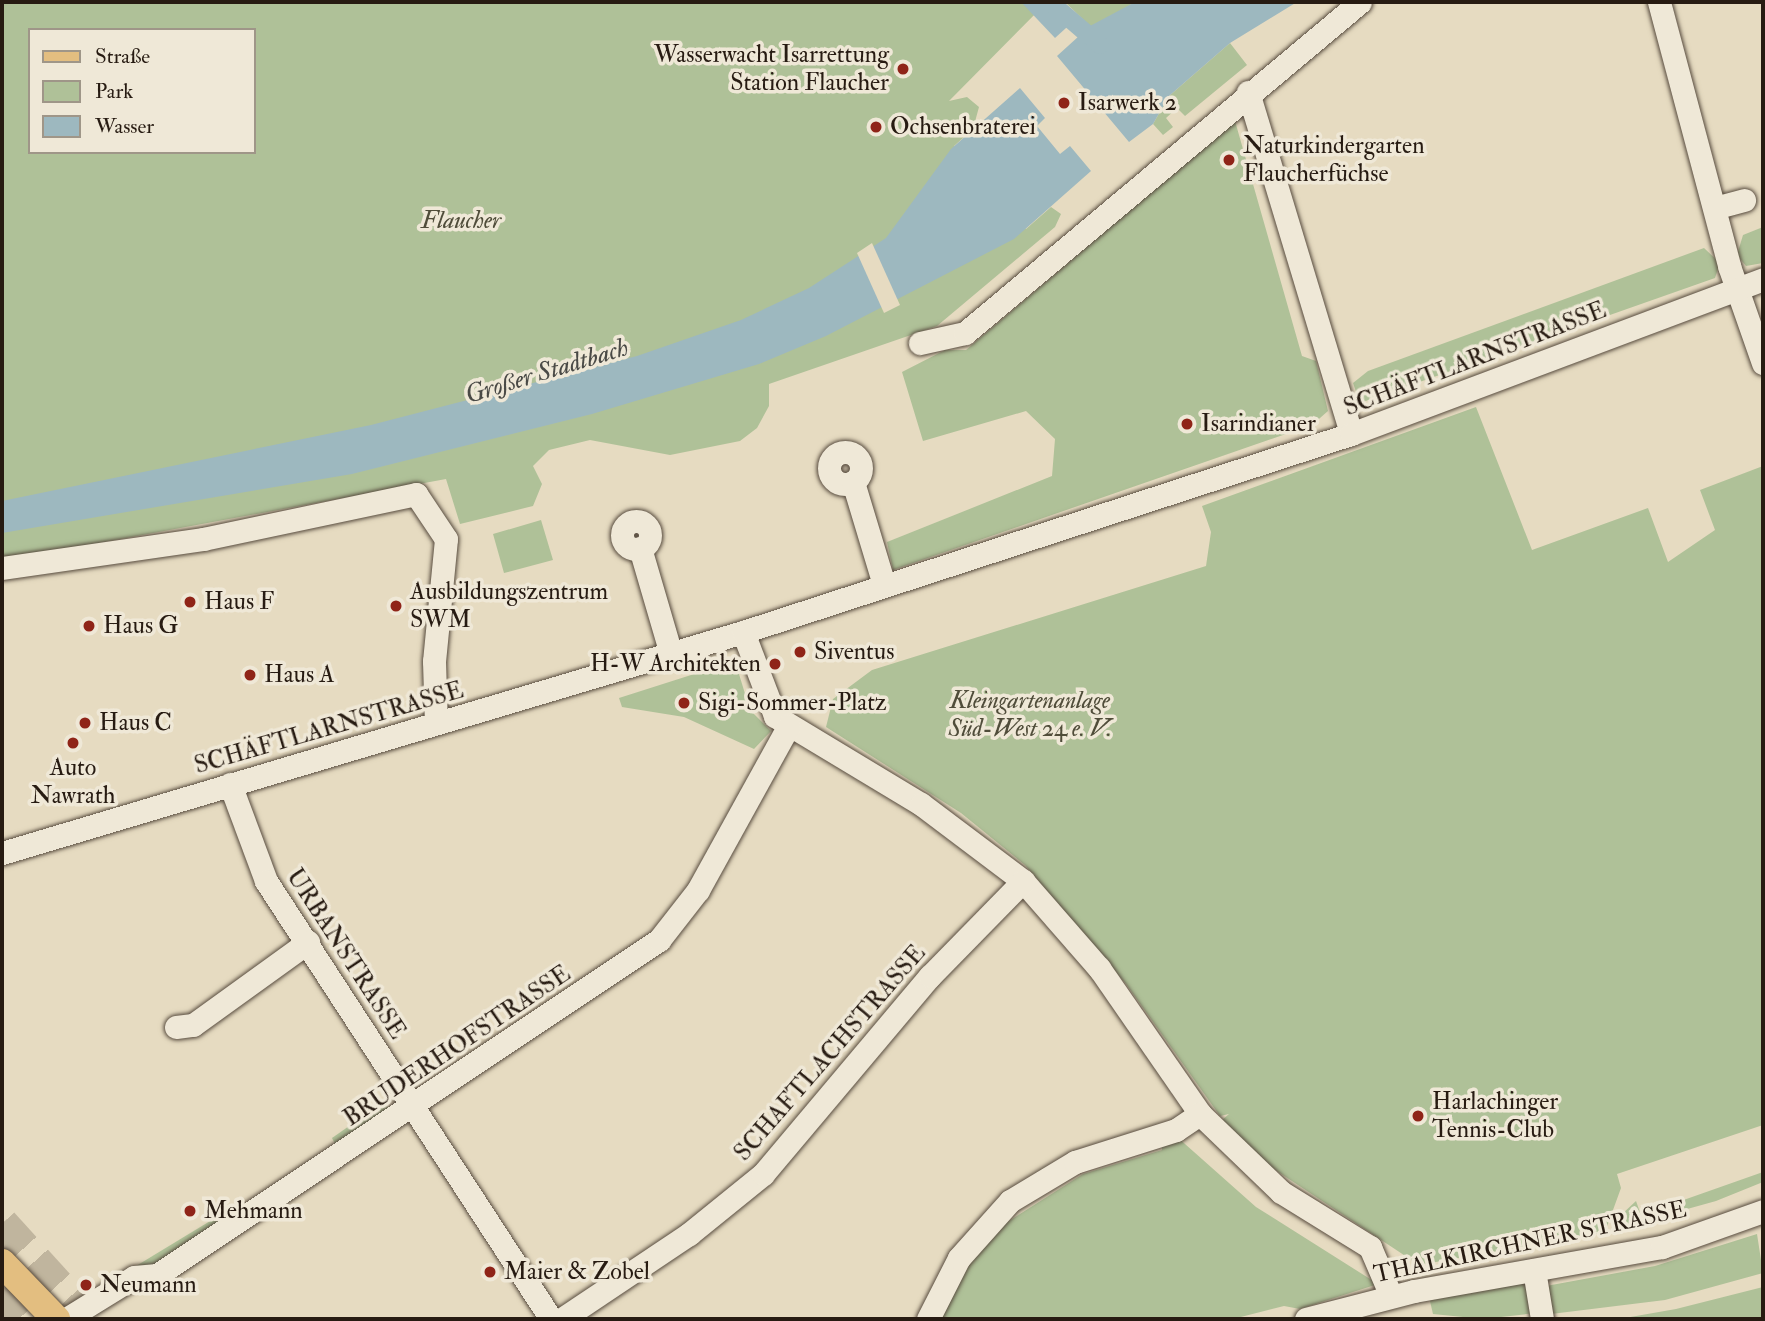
<!DOCTYPE html>
<meta charset="utf-8">
<style>
body{margin:0}
#map{position:relative;width:1765px;height:1321px;overflow:hidden;background:#e6dbc1;font-family:"IM FELL Double Pica",serif}
div>[style]{position:absolute}
.green>*{inset:0;background:#afc198}
.water>*{inset:0;background:#9db8bf}
.pier>*{inset:0;background:#e6dbc1}
.canal>*{height:18px;margin:-9px;padding:0 9px;transform-origin:9px;border-radius:9px;background:#9db8bf}
.highway-tunnel>*{height:33px;margin-top:-16.5px;transform-origin:0;background:repeating-linear-gradient(90deg,#c0b59e 0 33px,transparent 0 50px)}
.roads{filter:drop-shadow(0 0 2px #574b3e) drop-shadow(0 0 2px #574b3e)}
.minor>*{height:23px;margin:-11.5px;padding:0 11.5px;transform-origin:11.5px;border-radius:11.5px;background:#efe8d7}
.minor>.ring{margin:-11.5px;padding:0;box-sizing:content-box;background:none;border:23px solid #efe8d7;border-radius:50%}
.major>*{height:28px;margin:-14px;padding:0 14px;transform-origin:14px;border-radius:14px;background:#e3be80}
.dots>*{width:19px;height:19px;translate:-50% -50%;box-sizing:border-box;border:4px solid #efe8d7;border-radius:50%}
span{translate:-50% -50%;white-space:nowrap;text-align:center;line-height:1.15;-webkit-text-stroke:7px #efe8d7;paint-order:stroke}
.poi-label{font-size:24px;color:#271b12}
.right{translate:-100% -50%;text-align:right}
.left{translate:0 -50%;text-align:left}
.park-label{font-size:24px;color:#504d3a;font-style:italic}
.street-label{font-size:24px;color:#271b12}
.water-label{font-size:26px;color:#4a4a46;font-style:italic}
.frame{position:absolute;inset:0;border:4px solid #271b12;pointer-events:none}
.legend{position:absolute;left:28px;top:28px;width:228px;height:126px;box-sizing:border-box;background:#efe8d7;border:2px solid #9f9688;margin:0;padding:9px 12px;list-style:none;font-size:21px;color:#271b12}
.legend li{display:flex;align-items:center;gap:14px;height:35px}
.legend b{width:35px;border:2px solid #9f9688}
</style>
<div id="map">
<div class="green">
<div style="clip-path:polygon(evenodd,2px 2px,1047px 2px,949px 101px,967px 97px,979px 107px,973px 129px,954px 146px,1026px 229px,1051px 207px,1061px 214px,1055px 227px,937px 326px,769px 384px,769px 406px,757px 428px,740px 441px,670px 455px,590px 440px,549px 450px,533px 466px,542px 484px,533px 506px,460px 524px,446px 479px,2px 561px,2px 2px,30px 30px,254px 30px,254px 152px,30px 152px,30px 30px)"></div>
<div style="clip-path:polygon(1065px 2px,1135px 2px,1092px 28px)"></div>
<div style="clip-path:polygon(1230px 43px,1247px 65px,1185px 116px,1177px 108px,1166px 118px,1173px 127px,1163px 135px,1153px 124px,1169px 96px)"></div>
<div style="clip-path:polygon(1235px 121px,1302px 356px,1316px 361px,1328px 411px,1312px 425px,893px 570px,887px 542px,1052px 476px,1055px 439px,1026px 411px,923px 441px,902px 372px,945px 350px,966px 350px)"></div>
<div style="clip-path:polygon(1763px 227px,1763px 263px,1746px 266px,1737px 255px,1743px 235px)"></div>
<div style="clip-path:polygon(1704px 248px,1720px 263px,1715px 278px,1360px 403px,1353px 383px,1368px 371px)"></div>
<div style="clip-path:polygon(1476px 407px,1532px 550px,1648px 508px,1668px 562px,1715px 530px,1700px 490px,1763px 466px,1763px 1125px,1617px 1174px,1621px 1188px,1605px 1232px,1419px 1265px,1251px 1154px,1222px 1120px,1229px 1114px,1220px 1116px,1126px 984px,1025px 865px,961px 813px,826px 727px,833px 699px,872px 670px,1206px 566px,1211px 532px,1202px 506px)"></div>
<div style="clip-path:polygon(541px 520px,553px 560px,504px 573px,493px 534px)"></div>
<div style="clip-path:polygon(735px 661px,750px 710px,771px 731px,754px 749px,684px 717px,622px 707px,619px 698px)"></div>
<div style="clip-path:polygon(385px 1101px,389px 1110px,336px 1146px,332px 1138px)"></div>
<div style="clip-path:polygon(1176px 1136px,1256px 1207px,1378px 1284px,1300px 1309px,1284px 1306px,1233px 1319px,936px 1319px,969px 1262px,1001px 1226px,1083px 1174px,1162px 1150px,1161px 1142px)"></div>
<div style="clip-path:polygon(1763px 1172px,1763px 1182px,1716px 1201px,1619px 1228px,1621px 1215px,1636px 1201px,1641px 1215px)"></div>
<div style="clip-path:polygon(225px 1212px,230px 1219px,156px 1266px,136px 1266px)"></div>
<div style="clip-path:polygon(1757px 1234px,1763px 1273px,1665px 1300px,1551px 1314px,1546px 1286px,1655px 1266px)"></div>
<div style="clip-path:polygon(1524px 1282px,1536px 1313px,1483px 1319px,1433px 1314px,1429px 1297px)"></div>
<div style="clip-path:polygon(1763px 1287px,1763px 1319px,1619px 1319px,1676px 1309px)"></div>
</div>
<div class="water">
<div style="clip-path:polygon(1021px 2px,1061px 2px,1077px 18px,1055px 38px)"></div>
<div style="clip-path:polygon(1135px 2px,1297px 2px,1230px 43px,1169px 96px,1153px 124px,1129px 142px,1057px 56px,1090px 26px)"></div>
<div style="clip-path:polygon(1020px 88px,1045px 118px,1037px 126px,1060px 154px,1070px 146px,1091px 171px,1014px 239px,826px 336px,759px 364px,592px 414px,352px 474px,2px 533px,2px 501px,371px 425px,637px 356px,741px 320px,809px 288px,886px 238px,951px 149px)"></div>
</div>
<div class="pier">
<div style="clip-path:polygon(872px 243px,900px 305px,884px 313px,857px 253px)"></div>
</div>
<div class="canal">
<div style="left:1050px;top:2px;width:66px;rotate:40.7deg"></div>
</div>
<div class="highway-tunnel">
<div style="left:2px;top:1223px;width:130px;rotate:47.8deg"></div>
<div style="left:2px;top:1289px;width:40px;rotate:49deg"></div>
</div>
<div class="roads">
<div class="minor">
<div style="left:1659px;top:2px;width:273px;rotate:75.1deg"></div>
<div style="left:1729px;top:266px;width:103px;rotate:70.7deg"></div>
<div style="left:1248px;top:92px;width:357px;rotate:73.2deg"></div>
<div style="left:1718px;top:207px;width:27px;rotate:-15deg"></div>
<div style="left:920px;top:343px;width:46px;rotate:-12.5deg"></div>
<div style="left:965px;top:333px;width:515px;rotate:-39.96deg"></div>
<div class="ring" style="left:829px;top:452px;width:9px;height:9px"></div>
<div style="left:853px;top:482px;width:108px;rotate:73.2deg"></div>
<div class="ring" style="left:622px;top:521px;width:5px;height:5px"></div>
<div style="left:640px;top:548px;width:110px;rotate:73.7deg"></div>
<div style="left:2px;top:568px;width:203px;rotate:-8.2deg"></div>
<div style="left:203px;top:539px;width:218px;rotate:-11.9deg"></div>
<div style="left:416px;top:494px;width:54px;rotate:56.3deg"></div>
<div style="left:446px;top:539px;width:123px;rotate:95.6deg"></div>
<div style="left:434px;top:661px;width:62px;rotate:88.2deg"></div>
<div style="left:743px;top:632px;width:90px;rotate:69.1deg"></div>
<div style="left:775px;top:716px;width:170px;rotate:31.1deg"></div>
<div style="left:921px;top:804px;width:128px;rotate:37deg"></div>
<div style="left:1023px;top:881px;width:116px;rotate:48.9deg"></div>
<div style="left:1099px;top:968px;width:178px;rotate:55.3deg"></div>
<div style="left:1200px;top:1114px;width:112px;rotate:43.9deg"></div>
<div style="left:1281px;top:1192px;width:105px;rotate:31.7deg"></div>
<div style="left:1370px;top:1247px;width:53px;rotate:66.8deg"></div>
<div style="left:230px;top:784px;width:103px;rotate:69.6deg"></div>
<div style="left:266px;top:881px;width:523px;rotate:56.95deg"></div>
<div style="left:2px;top:853px;width:773px;rotate:-16.61deg"></div>
<div style="left:743px;top:632px;width:639px;rotate:-18.04deg"></div>
<div style="left:1351px;top:434px;width:440px;rotate:-20.6deg"></div>
<div style="left:176px;top:1027px;width:17px;rotate:-7deg"></div>
<div style="left:193px;top:1025px;width:142px;rotate:-35.8deg"></div>
<div style="left:1534px;top:1270px;width:50px;rotate:80.7deg"></div>
<div style="left:66px;top:1319px;width:80px;rotate:-31.7deg"></div>
<div style="left:134px;top:1277px;width:23px;rotate:-5deg"></div>
<div style="left:157px;top:1275px;width:604px;rotate:-33.72deg"></div>
<div style="left:659px;top:940px;width:63px;rotate:-52deg"></div>
<div style="left:698px;top:890px;width:188px;rotate:-61.1deg"></div>
<div style="left:562px;top:1319px;width:153px;rotate:-33.8deg"></div>
<div style="left:689px;top:1234px;width:95px;rotate:-39deg"></div>
<div style="left:763px;top:1174px;width:259px;rotate:-49.9deg"></div>
<div style="left:930px;top:976px;width:133px;rotate:-45.6deg"></div>
<div style="left:928px;top:1319px;width:68px;rotate:-63.1deg"></div>
<div style="left:959px;top:1258px;width:76px;rotate:-48.2deg"></div>
<div style="left:1010px;top:1201px;width:76px;rotate:-31deg"></div>
<div style="left:1075px;top:1162px;width:106px;rotate:-17.6deg"></div>
<div style="left:1176px;top:1130px;width:29px;rotate:-34deg"></div>
<div style="left:1306px;top:1319px;width:112px;rotate:-14.5deg"></div>
<div style="left:1414px;top:1291px;width:252px;rotate:-10.1deg"></div>
<div style="left:1662px;top:1247px;width:107px;rotate:-19.6deg"></div>
</div>
<div class="major">
<div style="left:2px;top:1263px;width:78px;rotate:46deg"></div>
</div>
</div>
<div class="dots">
<div style="left:903px;top:69px;background:#8f2418"></div>
<div style="left:1064px;top:103px;background:#8f2418"></div>
<div style="left:876px;top:127px;background:#8f2418"></div>
<div style="left:1229px;top:160px;background:#8f2418"></div>
<div style="left:1187px;top:424px;background:#8f2418"></div>
<div style="left:190px;top:602px;background:#8f2418"></div>
<div style="left:396px;top:606px;background:#8f2418"></div>
<div style="left:89px;top:626px;background:#8f2418"></div>
<div style="left:800px;top:652px;background:#8f2418"></div>
<div style="left:775px;top:664px;background:#8f2418"></div>
<div style="left:250px;top:675px;background:#8f2418"></div>
<div style="left:684px;top:703px;background:#8f2418"></div>
<div style="left:85px;top:723px;background:#8f2418"></div>
<div style="left:73px;top:743px;background:#8f2418"></div>
<div style="left:1418px;top:1116px;background:#8f2418"></div>
<div style="left:190px;top:1211px;background:#8f2418"></div>
<div style="left:490px;top:1272px;background:#8f2418"></div>
<div style="left:86px;top:1285px;background:#8f2418"></div>
</div>
<div class="poi-label">
<span class="right" style="left:889px;top:69px">Wasserwacht Isarrettung<br>Station Flaucher</span>
<span class="left" style="left:1078px;top:103px">Isarwerk 2</span>
<span class="left" style="left:890px;top:127px">Ochsenbraterei</span>
<span class="left" style="left:1243px;top:160px">Naturkindergarten<br>Flaucherfüchse</span>
<span class="left" style="left:1201px;top:424px">Isarindianer</span>
<span class="left" style="left:410px;top:606px">Ausbildungszentrum<br>SWM</span>
<span class="left" style="left:204px;top:602px">Haus F</span>
<span class="left" style="left:103px;top:626px">Haus G</span>
<span class="left" style="left:814px;top:652px">Siventus</span>
<span class="right" style="left:761px;top:664px">H-W Architekten</span>
<span class="left" style="left:264px;top:675px">Haus A</span>
<span class="left" style="left:698px;top:703px">Sigi-Sommer-Platz</span>
<span class="left" style="left:99px;top:723px">Haus C</span>
<span style="left:73px;top:782px">Auto<br>Nawrath</span>
<span class="left" style="left:1432px;top:1116px">Harlachinger<br>Tennis-Club</span>
<span class="left" style="left:204px;top:1211px">Mehmann</span>
<span class="left" style="left:504px;top:1272px">Maier &amp; Zobel</span>
<span class="left" style="left:100px;top:1285px">Neumann</span>
</div>
<div class="park-label">
<span style="left:461px;top:221px">Flaucher</span>
<span style="left:1030px;top:715px">Kleingartenanlage<br>Süd-West 24 e. V.</span>
</div>
<div class="street-label">
<span style="left:1475px;top:359px;rotate:-21deg">SCHÄFTLARNSTRASSE</span>
<span style="left:329px;top:728px;rotate:-16deg">SCHÄFTLARNSTRASSE</span>
<span style="left:346px;top:954px;rotate:57deg">URBANSTRASSE</span>
<span style="left:457px;top:1046px;rotate:-34deg">BRUDERHOFSTRASSE</span>
<span style="left:830px;top:1053px;rotate:-49deg">SCHAFTLACHSTRASSE</span>
<span style="left:1530px;top:1242px;rotate:-12deg">THALKIRCHNER STRASSE</span>
</div>
<div class="water-label">
<span style="left:547px;top:372px;rotate:-17deg">Großer Stadtbach</span>
</div>
<div class="frame"></div>
<ul class="legend">
<li><b style="height:9px;background:#e3be80"></b>Straße</li>
<li><b style="height:19px;background:#afc198"></b>Park</li>
<li><b style="height:19px;background:#9db8bf"></b>Wasser</li>
</ul>
</div>
